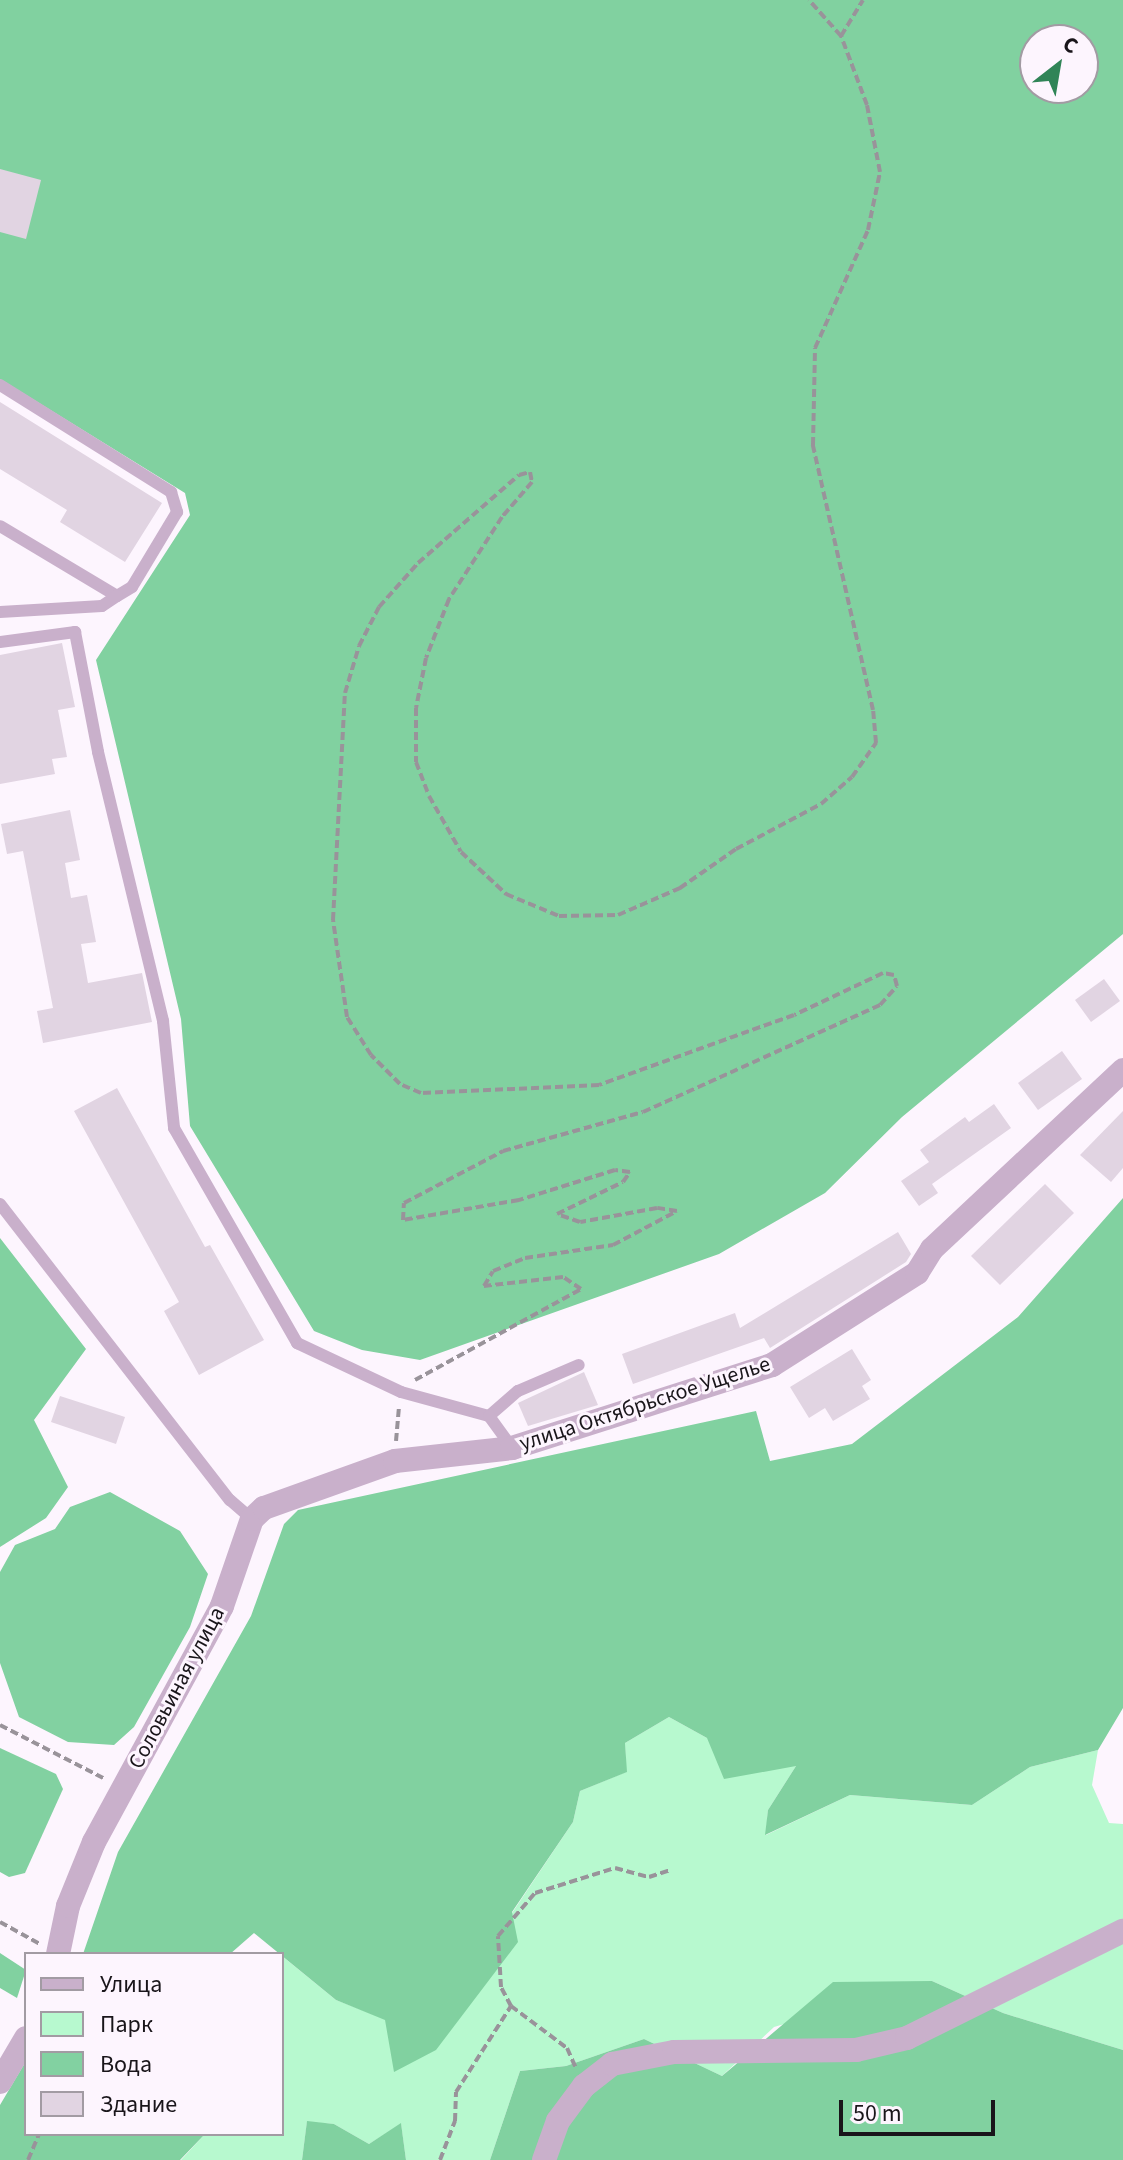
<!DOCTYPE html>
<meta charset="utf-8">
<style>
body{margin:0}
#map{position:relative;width:1123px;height:2160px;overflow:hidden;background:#fdf5fe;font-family:"Source Sans 3",sans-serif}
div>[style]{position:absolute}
.green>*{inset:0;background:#b7f9cf}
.forest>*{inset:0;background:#81d1a0}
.water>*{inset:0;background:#82d1a1}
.building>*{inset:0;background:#e1d4e2}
.path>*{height:4px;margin-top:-2px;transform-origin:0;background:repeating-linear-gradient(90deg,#99939a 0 8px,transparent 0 12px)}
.lane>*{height:12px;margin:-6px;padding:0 6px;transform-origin:6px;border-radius:6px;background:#c9b0cb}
.street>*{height:24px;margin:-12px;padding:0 12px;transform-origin:12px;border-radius:12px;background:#c9b0cb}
span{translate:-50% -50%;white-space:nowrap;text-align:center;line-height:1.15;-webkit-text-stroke:6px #fdf5fe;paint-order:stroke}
.street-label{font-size:22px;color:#19151a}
.legend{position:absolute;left:24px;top:1952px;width:260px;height:184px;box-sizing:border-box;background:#fdf5fe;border:2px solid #a29ba3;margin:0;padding:10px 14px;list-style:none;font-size:24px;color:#19151a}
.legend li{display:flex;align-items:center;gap:16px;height:40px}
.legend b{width:40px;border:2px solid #a29ba3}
.north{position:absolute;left:1019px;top:24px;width:80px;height:80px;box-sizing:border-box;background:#fdf5fe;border:2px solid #a29ba3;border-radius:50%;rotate:31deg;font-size:22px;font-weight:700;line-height:32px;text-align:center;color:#19151a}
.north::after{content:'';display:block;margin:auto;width:28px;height:36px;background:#308457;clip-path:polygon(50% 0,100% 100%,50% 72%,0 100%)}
.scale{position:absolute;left:839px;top:2100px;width:156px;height:36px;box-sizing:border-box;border:4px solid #19151a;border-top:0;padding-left:10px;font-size:24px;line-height:28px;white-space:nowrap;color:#19151a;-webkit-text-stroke:6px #fdf5fe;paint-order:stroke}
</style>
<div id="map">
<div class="green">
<div style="clip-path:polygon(669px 1717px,707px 1738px,796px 1766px,768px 1810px,766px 1835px,850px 1795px,972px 1805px,1030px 1767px,1098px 1750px,1092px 1785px,1109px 1823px,1123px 1824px,1123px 2050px,1003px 2013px,932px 1981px,774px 2027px,722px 2076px,644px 2039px,566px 2066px,520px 2071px,490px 2160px,406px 2160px,401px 2124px,369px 2144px,334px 2124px,307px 2122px,302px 2160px,181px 2160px,205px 2134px,282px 2134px,282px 1956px,336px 2000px,385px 2019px,512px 1913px,573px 1822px,580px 1791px,626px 1772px,625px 1743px)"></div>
</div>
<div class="forest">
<div style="clip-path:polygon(evenodd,0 0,1123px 0,1123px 934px,902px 1117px,825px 1193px,719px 1254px,420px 1360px,362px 1350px,314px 1331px,190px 1126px,181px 1019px,96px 660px,190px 515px,185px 493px,0 379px,0 0,1035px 40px,1083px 40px,1083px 88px,1035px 88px,1035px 40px)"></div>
<div style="clip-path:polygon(1123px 1198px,1123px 1708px,1098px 1750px,1030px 1767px,972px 1805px,850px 1795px,765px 1835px,768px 1810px,796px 1766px,724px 1779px,707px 1738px,669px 1717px,625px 1743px,627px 1772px,580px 1791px,573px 1822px,512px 1912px,518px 1942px,436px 2050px,394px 2072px,385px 2020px,336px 2000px,254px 1933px,230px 1954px,83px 1954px,118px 1852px,251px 1616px,284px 1524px,298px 1510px,756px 1411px,770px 1461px,852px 1444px,1018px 1317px)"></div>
<div style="clip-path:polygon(0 1238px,86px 1349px,34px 1420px,68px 1487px,46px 1518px,0 1547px)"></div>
<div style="clip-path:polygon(0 1953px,26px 1970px,17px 1998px,0 1988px)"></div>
<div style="clip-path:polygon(932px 1981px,1003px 2013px,1123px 2050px,1123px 2160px,490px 2160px,520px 2071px,566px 2066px,644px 2039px,722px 2076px,833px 1982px)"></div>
<div style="clip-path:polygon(26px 2061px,26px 2134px,205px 2134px,180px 2160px,0 2160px,0 2105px)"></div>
<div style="clip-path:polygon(307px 2121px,334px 2124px,369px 2144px,401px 2123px,406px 2160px,302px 2160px)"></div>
</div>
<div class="water">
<div style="clip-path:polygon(110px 1492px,180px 1531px,208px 1574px,190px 1627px,134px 1727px,114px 1745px,68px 1742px,19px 1717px,0 1663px,0 1572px,15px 1545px,55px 1529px,70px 1507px)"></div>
<div style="clip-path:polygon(0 1748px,56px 1774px,63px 1789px,25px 1873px,9px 1877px,0 1872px)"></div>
</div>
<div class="building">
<div style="clip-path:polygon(0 169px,41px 180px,26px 239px,0 232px)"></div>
<div style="clip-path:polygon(0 402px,162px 503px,125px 562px,60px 522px,67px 510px,0 469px)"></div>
<div style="clip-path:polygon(62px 643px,75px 707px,58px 710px,67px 757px,52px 759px,55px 774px,0 784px,0 655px)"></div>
<div style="clip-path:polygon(70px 810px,80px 860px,65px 863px,71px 898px,87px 895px,96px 942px,81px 944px,88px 983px,142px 973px,152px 1022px,43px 1043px,37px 1011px,53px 1008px,23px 851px,7px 854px,1px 824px)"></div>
<div style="clip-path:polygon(1104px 979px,1120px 1001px,1091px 1022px,1075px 1000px)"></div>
<div style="clip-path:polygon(1062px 1051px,1082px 1079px,1038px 1110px,1018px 1083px)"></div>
<div style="clip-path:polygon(117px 1088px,205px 1247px,210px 1245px,264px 1340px,199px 1375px,164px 1311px,179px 1302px,74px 1111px)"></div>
<div style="clip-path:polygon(994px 1104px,1011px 1128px,932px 1184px,938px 1193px,919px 1206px,901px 1181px,929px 1162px,920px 1150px,965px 1117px,969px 1122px)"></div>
<div style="clip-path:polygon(1123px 1111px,1123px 1168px,1111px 1182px,1080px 1155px)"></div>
<div style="clip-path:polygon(1045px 1184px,1074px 1213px,1000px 1285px,971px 1256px)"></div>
<div style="clip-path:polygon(898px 1232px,911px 1254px,906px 1262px,770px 1348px,764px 1338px,633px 1384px,622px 1354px,735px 1313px,740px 1328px)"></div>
<div style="clip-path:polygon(852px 1349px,871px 1380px,862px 1386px,870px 1399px,833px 1421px,825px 1408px,809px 1418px,790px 1387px)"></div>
<div style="clip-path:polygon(584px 1372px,598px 1405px,528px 1426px,518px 1403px)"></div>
<div style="clip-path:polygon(60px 1396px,125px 1417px,116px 1444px,51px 1422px)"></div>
</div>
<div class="path">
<div style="left:841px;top:36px;width:42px;rotate:-58.6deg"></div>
<div style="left:415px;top:1380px;width:189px;rotate:-28.7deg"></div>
<div style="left:581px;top:1289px;width:22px;rotate:-146deg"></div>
<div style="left:563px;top:1277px;width:80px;rotate:173.5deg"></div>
<div style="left:484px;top:1286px;width:17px;rotate:-59deg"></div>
<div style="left:493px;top:1271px;width:35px;rotate:-22deg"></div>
<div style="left:525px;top:1258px;width:89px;rotate:-8.4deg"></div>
<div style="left:613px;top:1245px;width:72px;rotate:-28deg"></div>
<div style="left:677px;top:1211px;width:20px;rotate:-171deg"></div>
<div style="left:657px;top:1208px;width:78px;rotate:169.7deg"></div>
<div style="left:580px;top:1222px;width:24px;rotate:-161deg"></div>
<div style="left:557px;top:1214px;width:73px;rotate:-25.9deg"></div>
<div style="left:623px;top:1182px;width:12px;rotate:-55deg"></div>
<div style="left:630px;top:1172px;width:15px;rotate:-172deg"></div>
<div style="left:615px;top:1170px;width:101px;rotate:162.6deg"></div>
<div style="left:519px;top:1200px;width:118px;rotate:170.2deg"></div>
<div style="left:403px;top:1220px;width:17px;rotate:-87deg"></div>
<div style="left:404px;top:1203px;width:112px;rotate:-27.7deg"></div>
<div style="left:503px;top:1151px;width:145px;rotate:-15.6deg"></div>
<div style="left:643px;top:1112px;width:260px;rotate:-24.3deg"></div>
<div style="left:880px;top:1005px;width:25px;rotate:-48deg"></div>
<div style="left:897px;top:986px;width:11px;rotate:-105deg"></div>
<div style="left:894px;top:975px;width:11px;rotate:-170deg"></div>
<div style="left:883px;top:973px;width:98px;rotate:154.7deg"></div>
<div style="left:794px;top:1015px;width:207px;rotate:160.3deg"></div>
<div style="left:599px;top:1085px;width:178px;rotate:177.4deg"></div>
<div style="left:421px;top:1093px;width:23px;rotate:-157deg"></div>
<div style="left:400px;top:1084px;width:41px;rotate:-135deg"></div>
<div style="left:371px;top:1055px;width:45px;rotate:-122.3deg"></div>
<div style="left:347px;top:1017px;width:98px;rotate:-98.2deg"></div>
<div style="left:333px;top:920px;width:227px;rotate:-87deg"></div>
<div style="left:345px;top:693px;width:49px;rotate:-73.4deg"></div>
<div style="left:359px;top:646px;width:44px;rotate:-62.9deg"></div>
<div style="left:379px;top:607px;width:59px;rotate:-48.4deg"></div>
<div style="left:418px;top:563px;width:134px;rotate:-41.1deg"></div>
<div style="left:519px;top:475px;width:11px;rotate:-15deg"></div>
<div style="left:530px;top:472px;width:10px;rotate:79deg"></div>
<div style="left:532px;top:482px;width:46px;rotate:130.6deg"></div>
<div style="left:502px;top:517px;width:98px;rotate:122.9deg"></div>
<div style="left:449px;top:599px;width:63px;rotate:111.3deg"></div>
<div style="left:426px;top:658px;width:51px;rotate:101.3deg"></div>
<div style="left:416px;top:708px;width:54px;rotate:90deg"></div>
<div style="left:416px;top:762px;width:36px;rotate:69deg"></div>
<div style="left:429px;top:796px;width:64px;rotate:60.3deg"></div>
<div style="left:461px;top:852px;width:62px;rotate:43deg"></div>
<div style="left:506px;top:894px;width:57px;rotate:22.5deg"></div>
<div style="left:559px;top:916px;width:59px;rotate:-1deg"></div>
<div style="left:618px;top:915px;width:68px;rotate:-23.5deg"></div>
<div style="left:680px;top:888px;width:68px;rotate:-34.9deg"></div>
<div style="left:736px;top:849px;width:96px;rotate:-27.9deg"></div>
<div style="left:821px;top:804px;width:41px;rotate:-41.1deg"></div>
<div style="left:852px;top:777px;width:42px;rotate:-54.8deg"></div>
<div style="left:876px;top:743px;width:33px;rotate:-95deg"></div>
<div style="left:873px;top:710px;width:272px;rotate:-102.8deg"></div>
<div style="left:813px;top:445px;width:97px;rotate:-88.8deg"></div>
<div style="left:815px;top:348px;width:129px;rotate:-65.8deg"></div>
<div style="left:868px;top:230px;width:59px;rotate:-78.3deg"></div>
<div style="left:880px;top:172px;width:68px;rotate:-101deg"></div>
<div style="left:867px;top:105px;width:74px;rotate:-110.6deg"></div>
<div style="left:841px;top:36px;width:48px;rotate:-131.6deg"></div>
<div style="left:396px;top:1441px;width:36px;rotate:-85deg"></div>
<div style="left:0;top:1725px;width:116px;rotate:27.2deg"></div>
<div style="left:0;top:1922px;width:46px;rotate:28.8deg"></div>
<div style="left:511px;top:2006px;width:21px;rotate:-118deg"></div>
<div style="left:501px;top:1987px;width:51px;rotate:-93.4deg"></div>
<div style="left:498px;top:1936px;width:57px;rotate:-49.3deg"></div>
<div style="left:535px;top:1893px;width:84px;rotate:-17.4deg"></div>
<div style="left:615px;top:1868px;width:35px;rotate:15deg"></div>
<div style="left:649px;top:1877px;width:23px;rotate:-18deg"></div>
<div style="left:28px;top:2160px;width:28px;rotate:-67deg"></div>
<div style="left:440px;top:2160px;width:42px;rotate:-69deg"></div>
<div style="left:455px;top:2121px;width:29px;rotate:-88deg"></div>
<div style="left:456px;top:2092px;width:102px;rotate:-57.4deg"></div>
<div style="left:511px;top:2006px;width:70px;rotate:36.9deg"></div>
<div style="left:567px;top:2048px;width:22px;rotate:66deg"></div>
</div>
<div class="lane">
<div style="left:0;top:385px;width:202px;rotate:32deg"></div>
<div style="left:171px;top:492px;width:21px;rotate:73deg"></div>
<div style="left:177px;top:512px;width:87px;rotate:121deg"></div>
<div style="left:132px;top:587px;width:17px;rotate:149deg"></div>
<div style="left:117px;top:596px;width:136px;rotate:-149.1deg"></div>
<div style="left:0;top:612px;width:102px;rotate:-3.4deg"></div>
<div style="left:102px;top:606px;width:18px;rotate:-34deg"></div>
<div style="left:0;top:642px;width:76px;rotate:-7.6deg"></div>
<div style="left:75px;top:632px;width:122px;rotate:79.1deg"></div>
<div style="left:98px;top:752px;width:277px;rotate:76.4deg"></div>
<div style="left:163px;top:1021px;width:108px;rotate:84.1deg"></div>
<div style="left:174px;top:1128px;width:248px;rotate:60.2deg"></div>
<div style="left:297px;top:1343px;width:115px;rotate:25.2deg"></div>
<div style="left:401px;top:1392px;width:91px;rotate:15.3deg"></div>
<div style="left:489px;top:1416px;width:38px;rotate:-41deg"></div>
<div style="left:518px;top:1391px;width:66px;rotate:-23.1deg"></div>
<div style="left:0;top:1204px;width:375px;rotate:52.2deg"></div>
<div style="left:230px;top:1500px;width:29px;rotate:41deg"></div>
<div style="left:489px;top:1416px;width:39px;rotate:54deg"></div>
</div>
<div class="street">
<div style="left:58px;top:1954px;width:49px;rotate:-78.2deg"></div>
<div style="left:68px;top:1906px;width:69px;rotate:-67.9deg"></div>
<div style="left:94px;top:1842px;width:268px;rotate:-61.5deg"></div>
<div style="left:222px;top:1606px;width:92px;rotate:-71deg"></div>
<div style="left:252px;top:1519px;width:16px;rotate:-43deg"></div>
<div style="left:264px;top:1508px;width:139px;rotate:-19.7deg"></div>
<div style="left:395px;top:1461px;width:118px;rotate:-6.3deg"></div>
<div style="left:512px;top:1448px;width:273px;rotate:-17.7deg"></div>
<div style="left:772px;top:1365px;width:172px;rotate:-32.4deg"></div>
<div style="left:917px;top:1273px;width:28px;rotate:-58deg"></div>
<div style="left:932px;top:1249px;width:262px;rotate:-43.1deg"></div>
<div style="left:0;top:2082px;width:51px;rotate:-59.4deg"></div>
<div style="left:544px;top:2160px;width:41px;rotate:-70.3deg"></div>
<div style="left:558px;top:2121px;width:44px;rotate:-53.4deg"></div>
<div style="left:584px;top:2086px;width:36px;rotate:-38deg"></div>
<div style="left:612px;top:2064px;width:63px;rotate:-11deg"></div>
<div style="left:674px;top:2052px;width:182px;rotate:-0.6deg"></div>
<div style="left:856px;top:2050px;width:52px;rotate:-13.2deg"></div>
<div style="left:907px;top:2038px;width:241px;rotate:-26.4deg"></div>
</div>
<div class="street-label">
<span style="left:645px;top:1404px;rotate:-18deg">улица Октябрьское Ущелье</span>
<span style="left:177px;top:1688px;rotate:-62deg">Соловьиная улица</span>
</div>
<ul class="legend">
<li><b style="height:10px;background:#c9b0cb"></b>Улица</li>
<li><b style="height:22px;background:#b7f9cf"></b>Парк</li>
<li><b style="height:22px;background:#82d1a1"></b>Вода</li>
<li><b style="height:22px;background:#e1d4e2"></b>Здание</li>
</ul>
<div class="north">С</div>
<div class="scale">50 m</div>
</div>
